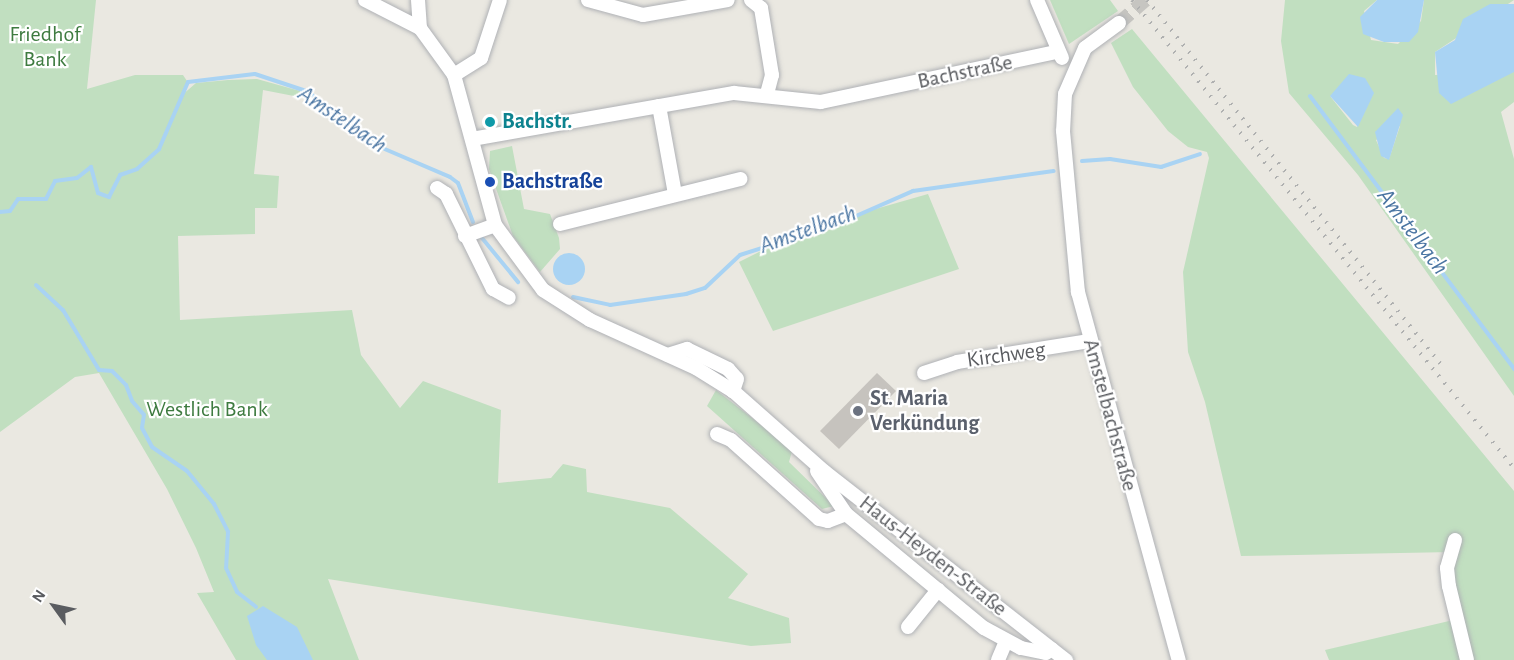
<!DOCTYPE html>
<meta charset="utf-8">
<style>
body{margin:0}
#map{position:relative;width:1514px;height:660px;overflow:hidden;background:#eae8e1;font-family:"Alegreya Sans",sans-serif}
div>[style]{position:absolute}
.green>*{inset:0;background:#c1dfc0}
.water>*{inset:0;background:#a9d3f3}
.round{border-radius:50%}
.stream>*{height:4px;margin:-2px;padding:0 2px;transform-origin:2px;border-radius:2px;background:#a9d3f3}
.building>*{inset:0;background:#c6c3be}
.minor-tunnel>*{height:14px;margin-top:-7px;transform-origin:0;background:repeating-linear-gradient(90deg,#c6c5c1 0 14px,transparent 0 21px)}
.roads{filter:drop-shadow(0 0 2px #afb1b5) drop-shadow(0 0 2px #afb1b5)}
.minor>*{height:14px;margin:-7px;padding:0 7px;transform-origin:7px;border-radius:7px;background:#fff}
.rail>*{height:4px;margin-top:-2px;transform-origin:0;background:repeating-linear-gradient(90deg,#afb0b0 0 1.5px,transparent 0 9.5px)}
.dots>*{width:16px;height:16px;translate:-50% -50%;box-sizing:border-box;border:3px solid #fff;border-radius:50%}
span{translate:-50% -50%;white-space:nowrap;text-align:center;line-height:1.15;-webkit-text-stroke:4.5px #fff;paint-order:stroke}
.park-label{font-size:22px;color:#3e7b40}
.street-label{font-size:22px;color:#5a5c60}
.culture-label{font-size:22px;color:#0d838f;font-weight:700}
.left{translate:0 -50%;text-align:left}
.transit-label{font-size:22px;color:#164399;font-weight:700}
.worship-label{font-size:22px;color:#5b616d;font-weight:700}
.water-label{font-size:24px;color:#4a75a2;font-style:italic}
.north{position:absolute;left:24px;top:576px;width:60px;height:60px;-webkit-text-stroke:4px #fff;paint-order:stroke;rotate:303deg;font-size:16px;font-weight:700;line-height:24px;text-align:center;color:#5a5c60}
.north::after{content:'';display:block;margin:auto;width:21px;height:27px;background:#5a5c60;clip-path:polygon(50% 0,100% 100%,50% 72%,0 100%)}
</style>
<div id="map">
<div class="green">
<div style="clip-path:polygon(0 0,96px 0,87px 89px,135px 75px,183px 75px,187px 81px,181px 96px,196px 83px,228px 80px,257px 79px,300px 91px,299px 97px,263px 90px,254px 174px,279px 176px,277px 208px,255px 208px,255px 234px,178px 236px,180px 320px,352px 310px,361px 355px,400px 408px,423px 381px,501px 410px,498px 483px,551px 478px,563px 464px,586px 469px,587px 492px,670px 508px,748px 574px,728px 598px,789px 618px,791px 643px,751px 646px,328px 579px,359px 660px,236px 660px,197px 593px,214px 592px,196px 548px,167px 489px,99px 373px,75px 377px,0 432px)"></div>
<div style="clip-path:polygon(1050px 0,1110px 0,1118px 11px,1069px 44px)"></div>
<div style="clip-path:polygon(evenodd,1285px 0,1377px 0,1364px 11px,1371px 40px,1398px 44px,1421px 21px,1424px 0,1514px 0,1435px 52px,1435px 75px,1514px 72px,1514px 102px,1501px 112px,1514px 159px,1514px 396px,1358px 175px,1289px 93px,1281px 41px,1285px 0,1330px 96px,1363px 115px,1357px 127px,1353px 125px,1330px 96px,1285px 0,1400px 126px,1389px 159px,1384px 158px,1376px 140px,1400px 126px)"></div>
<div style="clip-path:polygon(1132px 29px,1514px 491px,1514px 660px,1329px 660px,1325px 650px,1462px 618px,1452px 576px,1453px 552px,1241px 556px,1205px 402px,1188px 352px,1183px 272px,1209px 158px,1207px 152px,1188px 147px,1168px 131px,1133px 87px,1111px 43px)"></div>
<div style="clip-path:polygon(512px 146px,524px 209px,550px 214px,559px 238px,560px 249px,540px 272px,513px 236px,489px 169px,490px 151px)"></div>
<div style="clip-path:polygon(928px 194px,959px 269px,773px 331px,739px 262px,767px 248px,816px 236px,872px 210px)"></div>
<div style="clip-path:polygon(716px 390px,778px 438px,792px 451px,789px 462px,834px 506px,822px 509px,707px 406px)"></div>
</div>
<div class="water">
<div style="clip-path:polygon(1377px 0,1424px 0,1418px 32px,1409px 42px,1384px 42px,1363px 34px,1360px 17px)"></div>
<div style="clip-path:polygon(1490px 4px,1514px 4px,1514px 72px,1451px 104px,1439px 93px,1435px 52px,1455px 40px,1463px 19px)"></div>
<div style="clip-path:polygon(1349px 74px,1365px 78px,1374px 93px,1358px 127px,1330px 96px)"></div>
<div style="clip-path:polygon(1398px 108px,1403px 115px,1389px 160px,1381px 156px,1375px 132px)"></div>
<div class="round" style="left:553px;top:253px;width:32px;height:32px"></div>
<div style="clip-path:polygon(263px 606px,297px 627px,313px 660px,267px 660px,256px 645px,247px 616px)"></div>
</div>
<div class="stream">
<div style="left:1310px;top:96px;width:341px;rotate:53.2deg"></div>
<div style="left:1082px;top:161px;width:28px;rotate:-4deg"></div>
<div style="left:1110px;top:159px;width:52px;rotate:8.9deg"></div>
<div style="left:1161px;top:167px;width:41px;rotate:-18.4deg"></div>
<div style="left:0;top:212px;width:10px;rotate:-6deg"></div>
<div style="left:10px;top:211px;width:14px;rotate:-56deg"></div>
<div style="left:18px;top:199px;width:28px"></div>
<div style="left:46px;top:199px;width:20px;rotate:-63deg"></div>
<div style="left:55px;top:181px;width:22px;rotate:-8deg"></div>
<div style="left:77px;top:178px;width:18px;rotate:-38deg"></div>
<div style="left:91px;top:167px;width:27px;rotate:75deg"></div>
<div style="left:98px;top:193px;width:12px;rotate:20deg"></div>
<div style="left:109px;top:197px;width:25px;rotate:-63deg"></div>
<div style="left:120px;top:175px;width:18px;rotate:-19deg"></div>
<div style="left:137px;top:169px;width:30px;rotate:-42deg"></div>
<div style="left:159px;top:149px;width:73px;rotate:-66.6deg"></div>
<div style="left:188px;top:82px;width:67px;rotate:-6.8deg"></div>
<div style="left:255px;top:74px;width:57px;rotate:18.4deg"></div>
<div style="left:309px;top:92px;width:40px;rotate:44deg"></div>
<div style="left:338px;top:120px;width:50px;rotate:32.7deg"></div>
<div style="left:380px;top:147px;width:76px;rotate:23.2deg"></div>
<div style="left:450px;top:177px;width:10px;rotate:37deg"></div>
<div style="left:458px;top:183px;width:42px;rotate:69deg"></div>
<div style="left:482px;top:238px;width:57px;rotate:50.7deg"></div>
<div style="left:36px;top:285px;width:37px;rotate:43deg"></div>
<div style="left:63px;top:310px;width:70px;rotate:59deg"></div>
<div style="left:99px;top:370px;width:13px;rotate:4deg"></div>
<div style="left:112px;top:371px;width:20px;rotate:45deg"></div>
<div style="left:126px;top:385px;width:17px;rotate:69deg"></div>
<div style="left:132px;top:401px;width:18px;rotate:49deg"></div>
<div style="left:144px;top:415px;width:13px;rotate:99deg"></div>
<div style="left:142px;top:428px;width:21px;rotate:62deg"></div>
<div style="left:152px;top:447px;width:42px;rotate:34.4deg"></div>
<div style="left:187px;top:471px;width:43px;rotate:50.7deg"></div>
<div style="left:214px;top:504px;width:31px;rotate:63deg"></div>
<div style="left:228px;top:532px;width:36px;rotate:93deg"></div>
<div style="left:226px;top:568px;width:26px;rotate:65deg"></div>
<div style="left:237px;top:592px;width:24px;rotate:38deg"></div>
<div style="left:573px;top:297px;width:38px;rotate:12deg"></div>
<div style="left:610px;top:305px;width:77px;rotate:-8.2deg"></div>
<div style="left:686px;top:294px;width:20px;rotate:-18deg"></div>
<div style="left:705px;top:288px;width:48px;rotate:-43.3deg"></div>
<div style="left:740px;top:255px;width:105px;rotate:-17.7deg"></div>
<div style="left:840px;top:223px;width:80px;rotate:-23.7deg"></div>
<div style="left:913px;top:191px;width:142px;rotate:-8.1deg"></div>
</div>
<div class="building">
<div style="clip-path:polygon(877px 373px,896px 391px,839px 449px,820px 431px)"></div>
</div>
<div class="minor-tunnel">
<div style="left:1119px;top:23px;width:35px;rotate:-41deg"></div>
</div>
<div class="roads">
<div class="minor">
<div style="left:365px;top:0;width:62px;rotate:27deg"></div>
<div style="left:420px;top:28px;width:58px;rotate:54.1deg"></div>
<div style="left:454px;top:75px;width:156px;rotate:74.7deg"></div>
<div style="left:495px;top:225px;width:81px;rotate:53.6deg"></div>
<div style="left:543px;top:290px;width:56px;rotate:32.6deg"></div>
<div style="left:590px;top:320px;width:116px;rotate:24.4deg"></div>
<div style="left:696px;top:368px;width:44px;rotate:31.9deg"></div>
<div style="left:733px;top:391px;width:123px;rotate:41.4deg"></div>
<div style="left:825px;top:472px;width:306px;rotate:38deg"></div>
<div style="left:418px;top:0;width:28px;rotate:86deg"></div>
<div style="left:588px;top:0;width:57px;rotate:15.3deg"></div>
<div style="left:643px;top:15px;width:86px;rotate:-10deg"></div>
<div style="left:751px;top:0;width:13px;rotate:39deg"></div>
<div style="left:761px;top:8px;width:68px;rotate:80.7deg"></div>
<div style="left:772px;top:75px;width:20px;rotate:105deg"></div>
<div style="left:1037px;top:0;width:63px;rotate:66.7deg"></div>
<div style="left:1119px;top:23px;width:42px;rotate:143.7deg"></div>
<div style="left:1085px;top:48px;width:50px;rotate:113.5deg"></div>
<div style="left:1065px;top:94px;width:37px;rotate:93deg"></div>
<div style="left:1063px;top:131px;width:162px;rotate:84.7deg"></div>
<div style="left:1078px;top:292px;width:382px;rotate:74.7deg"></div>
<div style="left:454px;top:75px;width:32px;rotate:-32deg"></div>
<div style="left:481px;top:58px;width:61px;rotate:-71.9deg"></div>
<div style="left:659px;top:106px;width:89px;rotate:79.7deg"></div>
<div style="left:472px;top:139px;width:266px;rotate:-10deg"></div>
<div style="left:734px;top:93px;width:87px;rotate:5.9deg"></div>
<div style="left:821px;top:102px;width:241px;rotate:-12deg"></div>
<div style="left:437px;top:188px;width:11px;rotate:34deg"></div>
<div style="left:446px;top:194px;width:106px;rotate:63.7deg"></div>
<div style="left:493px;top:289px;width:18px;rotate:29deg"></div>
<div style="left:560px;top:224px;width:186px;rotate:-14deg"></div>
<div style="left:465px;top:236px;width:32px;rotate:-20deg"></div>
<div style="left:668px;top:355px;width:20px;rotate:-18deg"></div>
<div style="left:687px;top:349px;width:46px;rotate:26deg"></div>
<div style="left:728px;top:369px;width:13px;rotate:48deg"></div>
<div style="left:737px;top:379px;width:13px;rotate:108deg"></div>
<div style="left:924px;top:373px;width:35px;rotate:-18deg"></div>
<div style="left:957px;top:362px;width:134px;rotate:-9deg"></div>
<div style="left:717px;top:434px;width:15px;rotate:23deg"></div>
<div style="left:731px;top:440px;width:118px;rotate:41.9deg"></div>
<div style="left:819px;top:519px;width:9px;rotate:13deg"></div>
<div style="left:828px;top:521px;width:19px;rotate:-21deg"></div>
<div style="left:817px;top:471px;width:52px;rotate:56deg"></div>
<div style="left:846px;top:514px;width:179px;rotate:39.6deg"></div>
<div style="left:984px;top:628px;width:42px;rotate:28.4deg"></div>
<div style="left:1021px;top:648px;width:25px;rotate:11deg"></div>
<div style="left:1046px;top:653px;width:7px;rotate:-34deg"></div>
<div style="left:1455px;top:540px;width:29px;rotate:106deg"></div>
<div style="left:1447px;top:568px;width:18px;rotate:84deg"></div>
<div style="left:1449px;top:586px;width:76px;rotate:76.3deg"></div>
<div style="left:908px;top:627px;width:48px;rotate:-51deg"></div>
<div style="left:998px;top:660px;width:21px;rotate:-67deg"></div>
</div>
</div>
<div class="rail">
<div style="left:1132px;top:0;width:604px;rotate:50.78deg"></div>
<div style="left:1147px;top:0;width:468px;rotate:51.1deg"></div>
</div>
<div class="dots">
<div style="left:490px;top:122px;background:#0f9aa8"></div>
<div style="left:490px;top:182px;background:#1a4fb4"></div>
<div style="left:858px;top:411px;background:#6b7280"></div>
</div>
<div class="park-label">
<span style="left:45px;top:47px">Friedhof<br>Bank</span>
<span style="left:207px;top:410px">Westlich Bank</span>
</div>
<div class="street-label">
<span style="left:965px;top:72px;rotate:-12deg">Bachstraße</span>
<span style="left:1006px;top:355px;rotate:-8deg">Kirchweg</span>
<span style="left:1110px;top:415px;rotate:75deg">Amstelbachstraße</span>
<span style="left:933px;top:556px;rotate:38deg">Haus-Heyden-Straße</span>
</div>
<div class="culture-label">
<span class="left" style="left:502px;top:122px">Bachstr.</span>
</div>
<div class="transit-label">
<span class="left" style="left:502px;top:182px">Bachstraße</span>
</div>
<div class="worship-label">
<span class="left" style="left:870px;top:411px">St. Maria<br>Verkündung</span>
</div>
<div class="water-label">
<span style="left:342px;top:120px;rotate:34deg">Amstelbach</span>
<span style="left:808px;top:230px;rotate:-20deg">Amstelbach</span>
<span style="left:1412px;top:232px;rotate:53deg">Amstelbach</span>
</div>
<div class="north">N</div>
</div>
